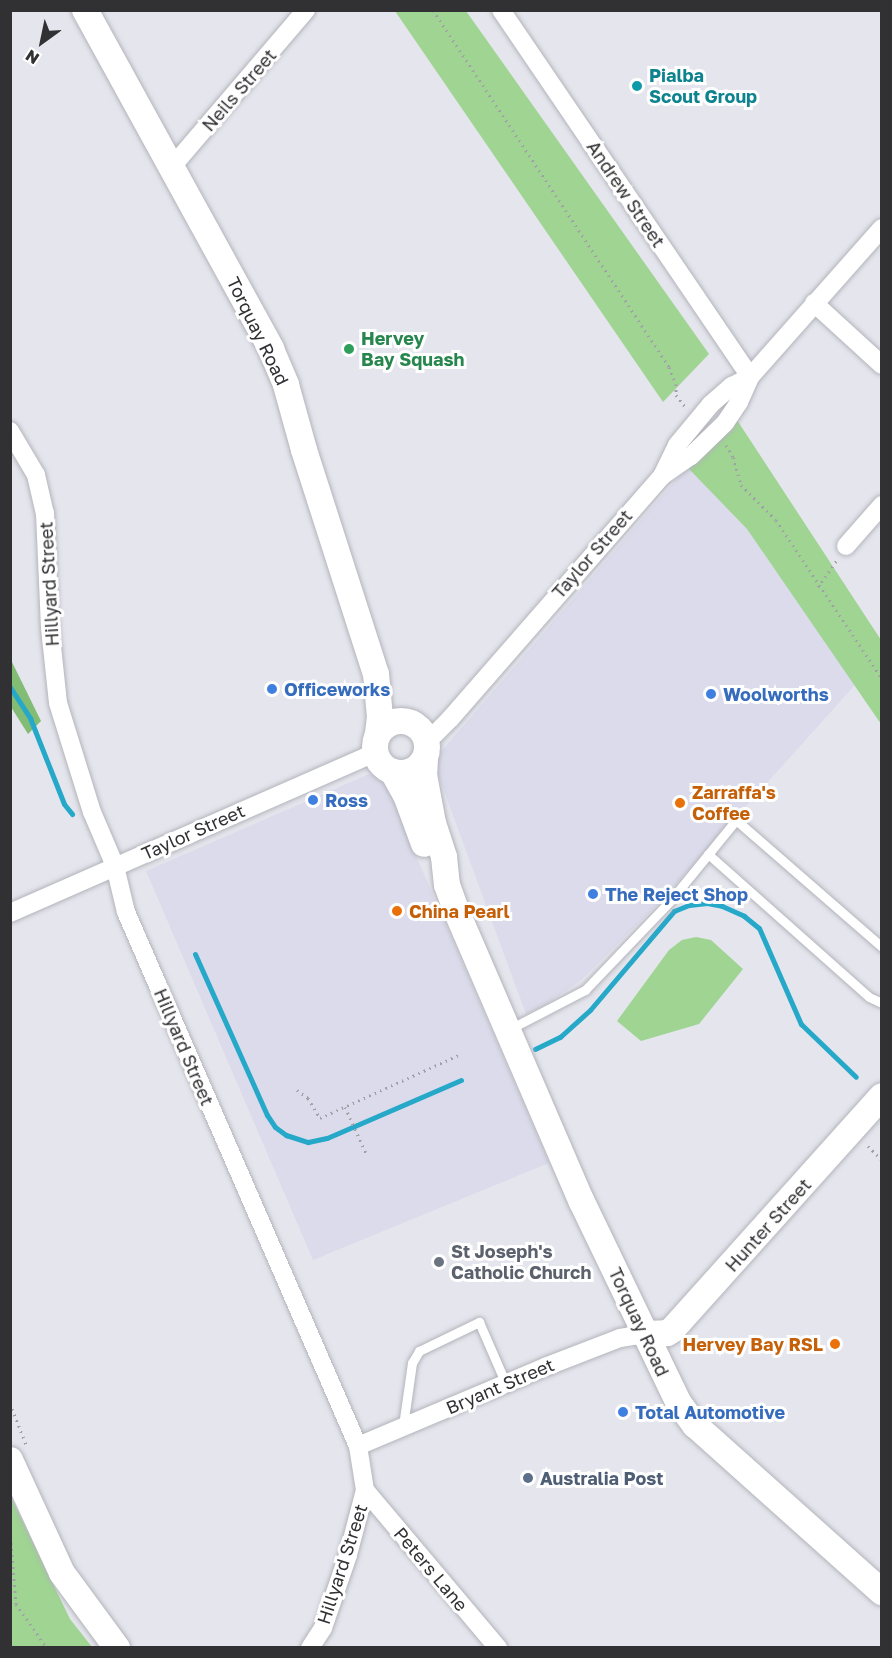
<!DOCTYPE html>
<style>
body{margin:0}
#map{position:relative;width:892px;height:1658px;overflow:hidden;background:#e5e5ed;font-family:"Golos Text",sans-serif}
div>[style]{position:absolute}
.built>*{inset:0;background:#dbdbeb}
.green>*{inset:0;background:#9fd492}
.forest>*{inset:0;background:#83bc75}
.stream>*{height:5px;margin:-2.5px;padding:0 2.5px;transform-origin:2.5px;border-radius:2.5px;background:#26a8c9}
.path>*{height:3px;margin-top:-1.5px;transform-origin:0;background:repeating-linear-gradient(90deg,#a0a0a6 0 1.5px,transparent 0 6px)}
.roads{filter:drop-shadow(0 0 2px #b3b4bb) drop-shadow(0 0 2px #b3b4bb)}
.lane>*{height:9px;margin:-4.5px;padding:0 4.5px;transform-origin:4.5px;border-radius:4.5px;background:#fff}
.street>*{height:18px;margin:-9px;padding:0 9px;transform-origin:9px;border-radius:9px;background:#fff}
.secondary>*{height:26px;margin:-13px;padding:0 13px;transform-origin:13px;border-radius:13px;background:#fff}
.secondary>.ring{margin:-13px;padding:0;box-sizing:content-box;background:none;border:26px solid #fff;border-radius:50%}
.dots>*{width:16px;height:16px;translate:-50% -50%;box-sizing:border-box;border:3px solid #fff;border-radius:50%}
span{translate:-50% -50%;white-space:nowrap;text-align:center;line-height:1.15;-webkit-text-stroke:6px #fff;paint-order:stroke}
.culture-label{font-size:18px;color:#0d838f;font-weight:700}
.left{translate:0 -50%;text-align:left}
.street-label{font-size:18px;color:#313134}
.leisure-label{font-size:18px;color:#27864d;font-weight:700}
.shop-label{font-size:18px;color:#366cbe;font-weight:700}
.food-label{font-size:18px;color:#c56008;font-weight:700}
.right{translate:-100% -50%;text-align:right}
.worship-label{font-size:18px;color:#5b616d;font-weight:700}
.service-label{font-size:18px;color:#4e5e75;font-weight:700}
.frame{position:absolute;inset:0;border:12px solid #313134;pointer-events:none}
.north{position:absolute;left:12px;top:12px;width:60px;height:60px;-webkit-text-stroke:4px #fff;paint-order:stroke;rotate:213deg;font-size:16px;font-weight:700;line-height:24px;text-align:center;color:#313134}
.north::after{content:'';display:block;margin:auto;width:21px;height:27px;background:#313134;clip-path:polygon(50% 0,100% 100%,50% 72%,0 100%)}
</style>
<div id="map">
<div class="built">
<div style="clip-path:polygon(689px 469px,747px 529px,855px 685px,658px 904px,580px 981px,545px 1005px,526px 1014px,433px 761px,681px 474px)"></div>
<div style="clip-path:polygon(369px 774px,377px 775px,386px 781px,420px 865px,549px 1163px,313px 1260px,146px 871px)"></div>
</div>
<div class="green">
<div style="clip-path:polygon(395px 11px,466px 11px,709px 354px,663px 402px)"></div>
<div style="clip-path:polygon(735px 417px,881px 640px,881px 724px,747px 529px,689px 469px)"></div>
<div style="clip-path:polygon(696px 937px,711px 940px,743px 969px,699px 1024px,641px 1041px,617px 1021px,669px 950px,682px 940px)"></div>
<div style="clip-path:polygon(10px 1495px,70px 1619px,92px 1647px,11px 1647px)"></div>
</div>
<div class="forest">
<div style="clip-path:polygon(11px 660px,41px 721px,28px 734px,11px 707px)"></div>
</div>
<div class="stream">
<div style="left:10px;top:687px;width:37px;rotate:57deg"></div>
<div style="left:30px;top:718px;width:92px;rotate:68.4deg"></div>
<div style="left:64px;top:804px;width:13px;rotate:51deg"></div>
<div style="left:195px;top:954px;width:176px;rotate:65.9deg"></div>
<div style="left:267px;top:1115px;width:14px;rotate:56deg"></div>
<div style="left:275px;top:1127px;width:14px;rotate:36deg"></div>
<div style="left:286px;top:1135px;width:23px;rotate:18deg"></div>
<div style="left:308px;top:1142px;width:19px;rotate:-12deg"></div>
<div style="left:327px;top:1138px;width:146px;rotate:-23.4deg"></div>
<div style="left:535px;top:1049px;width:28px;rotate:-26deg"></div>
<div style="left:560px;top:1037px;width:40px;rotate:-42deg"></div>
<div style="left:590px;top:1010px;width:130px;rotate:-49.7deg"></div>
<div style="left:674px;top:911px;width:16px;rotate:-22deg"></div>
<div style="left:689px;top:905px;width:18px;rotate:-6deg"></div>
<div style="left:707px;top:903px;width:15px;rotate:11deg"></div>
<div style="left:722px;top:906px;width:24px;rotate:24deg"></div>
<div style="left:744px;top:916px;width:19px;rotate:39deg"></div>
<div style="left:759px;top:928px;width:105px;rotate:66.4deg"></div>
<div style="left:801px;top:1024px;width:76px;rotate:43.9deg"></div>
</div>
<div class="path">
<div style="left:433px;top:10px;width:428px;rotate:56.5deg"></div>
<div style="left:669px;top:367px;width:18px;rotate:68deg"></div>
<div style="left:676px;top:384px;width:11px;rotate:90deg"></div>
<div style="left:676px;top:395px;width:16px;rotate:52deg"></div>
<div style="left:726px;top:445px;width:14px;rotate:60deg"></div>
<div style="left:733px;top:457px;width:29px;rotate:74deg"></div>
<div style="left:741px;top:485px;width:49px;rotate:45deg"></div>
<div style="left:776px;top:520px;width:191px;rotate:56.3deg"></div>
<div style="left:818px;top:587px;width:33px;rotate:-55deg"></div>
<div style="left:297px;top:1090px;width:14px;rotate:36deg"></div>
<div style="left:308px;top:1098px;width:23px;rotate:59deg"></div>
<div style="left:320px;top:1118px;width:155px;rotate:-24.4deg"></div>
<div style="left:345px;top:1107px;width:51px;rotate:65.5deg"></div>
<div style="left:868px;top:1146px;width:20px;rotate:45deg"></div>
<div style="left:10px;top:1403px;width:47px;rotate:68.9deg"></div>
<div style="left:10px;top:1531px;width:73px;rotate:85.3deg"></div>
<div style="left:16px;top:1604px;width:54px;rotate:54.8deg"></div>
</div>
<div class="roads">
<div class="lane">
<div style="left:708px;top:854px;width:215px;rotate:41.6deg"></div>
<div style="left:869px;top:997px;width:14px;rotate:25deg"></div>
<div style="left:508px;top:1030px;width:87px;rotate:-27.5deg"></div>
<div style="left:585px;top:990px;width:123px;rotate:-46.3deg"></div>
<div style="left:670px;top:901px;width:104px;rotate:-50.8deg"></div>
<div style="left:736px;top:820px;width:194px;rotate:41deg"></div>
<div style="left:403px;top:1426px;width:64px;rotate:-81.9deg"></div>
<div style="left:412px;top:1363px;width:14px;rotate:-60deg"></div>
<div style="left:419px;top:1351px;width:67px;rotate:-25.8deg"></div>
<div style="left:479px;top:1322px;width:68px;rotate:66.5deg"></div>
</div>
<div class="street">
<div style="left:501px;top:10px;width:443px;rotate:55.8deg"></div>
<div style="left:171px;top:168px;width:208px;rotate:-49.5deg"></div>
<div style="left:814px;top:303px;width:92px;rotate:42.4deg"></div>
<div style="left:10px;top:431px;width:51px;rotate:59.4deg"></div>
<div style="left:36px;top:475px;width:39px;rotate:77deg"></div>
<div style="left:45px;top:513px;width:115px;rotate:87.5deg"></div>
<div style="left:50px;top:628px;width:75px;rotate:83.9deg"></div>
<div style="left:58px;top:703px;width:114px;rotate:72.7deg"></div>
<div style="left:92px;top:812px;width:59px;rotate:66.9deg"></div>
<div style="left:115px;top:866px;width:47px;rotate:76.6deg"></div>
<div style="left:126px;top:912px;width:582px;rotate:66.52deg"></div>
<div style="left:358px;top:1446px;width:45px;rotate:81deg"></div>
<div style="left:365px;top:1490px;width:67px;rotate:104.7deg"></div>
<div style="left:348px;top:1555px;width:77px;rotate:108.9deg"></div>
<div style="left:323px;top:1628px;width:24px;rotate:123deg"></div>
<div style="left:662px;top:476px;width:35px;rotate:-35deg"></div>
<div style="left:691px;top:456px;width:47px;rotate:-44.1deg"></div>
<div style="left:725px;top:423px;width:25px;rotate:-56deg"></div>
<div style="left:739px;top:402px;width:27px;rotate:-66deg"></div>
<div style="left:750px;top:377px;width:199px;rotate:-48.5deg"></div>
<div style="left:846px;top:546px;width:55px;rotate:-48.7deg"></div>
<div style="left:426px;top:739px;width:10px;rotate:-29deg"></div>
<div style="left:435px;top:734px;width:21px;rotate:-45deg"></div>
<div style="left:450px;top:719px;width:322px;rotate:-48.9deg"></div>
<div style="left:662px;top:476px;width:34px;rotate:-64deg"></div>
<div style="left:677px;top:445px;width:53px;rotate:-50.3deg"></div>
<div style="left:711px;top:404px;width:28px;rotate:-41deg"></div>
<div style="left:732px;top:386px;width:20px;rotate:-27deg"></div>
<div style="left:10px;top:913px;width:390px;rotate:-23.7deg"></div>
<div style="left:367px;top:756px;width:9px;rotate:-6deg"></div>
<div style="left:358px;top:1446px;width:203px;rotate:-22.9deg"></div>
<div style="left:545px;top:1367px;width:80px;rotate:-21.1deg"></div>
<div style="left:620px;top:1338px;width:24px;rotate:-9deg"></div>
<div style="left:365px;top:1490px;width:207px;rotate:49.9deg"></div>
</div>
<div class="secondary">
<div style="left:85px;top:10px;width:387px;rotate:61.2deg"></div>
<div style="left:271px;top:349px;width:39px;rotate:67deg"></div>
<div style="left:286px;top:385px;width:67px;rotate:74.5deg"></div>
<div style="left:304px;top:450px;width:235px;rotate:72.2deg"></div>
<div style="left:376px;top:674px;width:43px;rotate:84.7deg"></div>
<div style="left:380px;top:717px;width:17px;rotate:97deg"></div>
<div class="ring" style="left:375px;top:721px;width:26px;height:26px"></div>
<div style="left:425px;top:758px;width:17px;rotate:93deg"></div>
<div style="left:424px;top:775px;width:49px;rotate:79.4deg"></div>
<div style="left:433px;top:823px;width:36px;rotate:72deg"></div>
<div style="left:444px;top:857px;width:28px;rotate:84deg"></div>
<div style="left:447px;top:885px;width:27px;rotate:70deg"></div>
<div style="left:456px;top:910px;width:316px;rotate:66.7deg"></div>
<div style="left:581px;top:1200px;width:224px;rotate:64.3deg"></div>
<div style="left:678px;top:1402px;width:29px;rotate:54deg"></div>
<div style="left:695px;top:1425px;width:251px;rotate:41.8deg"></div>
<div style="left:393px;top:772px;width:26px;rotate:61deg"></div>
<div style="left:406px;top:795px;width:52px;rotate:69.8deg"></div>
<div style="left:644px;top:1334px;width:23px;rotate:-2deg"></div>
<div style="left:667px;top:1333px;width:6px;rotate:-31deg"></div>
<div style="left:672px;top:1330px;width:314px;rotate:-48.1deg"></div>
<div style="left:10px;top:1460px;width:124px;rotate:65.3deg"></div>
<div style="left:62px;top:1573px;width:93px;rotate:53.7deg"></div>
</div>
</div>
<div class="dots">
<div style="left:637px;top:86px;background:#0f9aa8"></div>
<div style="left:349px;top:349px;background:#2e9e5b"></div>
<div style="left:272px;top:689px;background:#3f7fe0"></div>
<div style="left:711px;top:694px;background:#3f7fe0"></div>
<div style="left:313px;top:800px;background:#3f7fe0"></div>
<div style="left:680px;top:803px;background:#e8710a"></div>
<div style="left:593px;top:894px;background:#3f7fe0"></div>
<div style="left:397px;top:911px;background:#e8710a"></div>
<div style="left:439px;top:1262px;background:#6b7280"></div>
<div style="left:835px;top:1344px;background:#e8710a"></div>
<div style="left:623px;top:1412px;background:#3f7fe0"></div>
<div style="left:528px;top:1478px;background:#5c6f8a"></div>
</div>
<div class="culture-label">
<span class="left" style="left:649px;top:86px">Pialba<br>Scout Group</span>
</div>
<div class="street-label">
<span style="left:239px;top:90px;rotate:-49deg">Neils Street</span>
<span style="left:626px;top:194px;rotate:56deg">Andrew Street</span>
<span style="left:258px;top:331px;rotate:64deg">Torquay Road</span>
<span style="left:592px;top:554px;rotate:-49deg">Taylor Street</span>
<span style="left:49px;top:584px;rotate:-93deg">Hillyard Street</span>
<span style="left:193px;top:832px;rotate:-24deg">Taylor Street</span>
<span style="left:184px;top:1047px;rotate:67deg">Hillyard Street</span>
<span style="left:768px;top:1225px;rotate:-48deg">Hunter Street</span>
<span style="left:639px;top:1322px;rotate:65deg">Torquay Road</span>
<span style="left:500px;top:1386px;rotate:-23deg">Bryant Street</span>
<span style="left:342px;top:1564px;rotate:-72deg">Hillyard Street</span>
<span style="left:431px;top:1569px;rotate:50deg">Peters Lane</span>
</div>
<div class="leisure-label">
<span class="left" style="left:361px;top:349px">Hervey<br>Bay Squash</span>
</div>
<div class="shop-label">
<span class="left" style="left:284px;top:689px">Officeworks</span>
<span class="left" style="left:723px;top:694px">Woolworths</span>
<span class="left" style="left:325px;top:800px">Ross</span>
<span class="left" style="left:605px;top:894px">The Reject Shop</span>
<span class="left" style="left:635px;top:1412px">Total Automotive</span>
</div>
<div class="food-label">
<span class="left" style="left:692px;top:803px">Zarraffa's<br>Coffee</span>
<span class="left" style="left:409px;top:911px">China Pearl</span>
<span class="right" style="left:823px;top:1344px">Hervey Bay RSL</span>
</div>
<div class="worship-label">
<span class="left" style="left:451px;top:1262px">St Joseph's<br>Catholic Church</span>
</div>
<div class="service-label">
<span class="left" style="left:540px;top:1478px">Australia Post</span>
</div>
<div class="frame"></div>
<div class="north">N</div>
</div>
